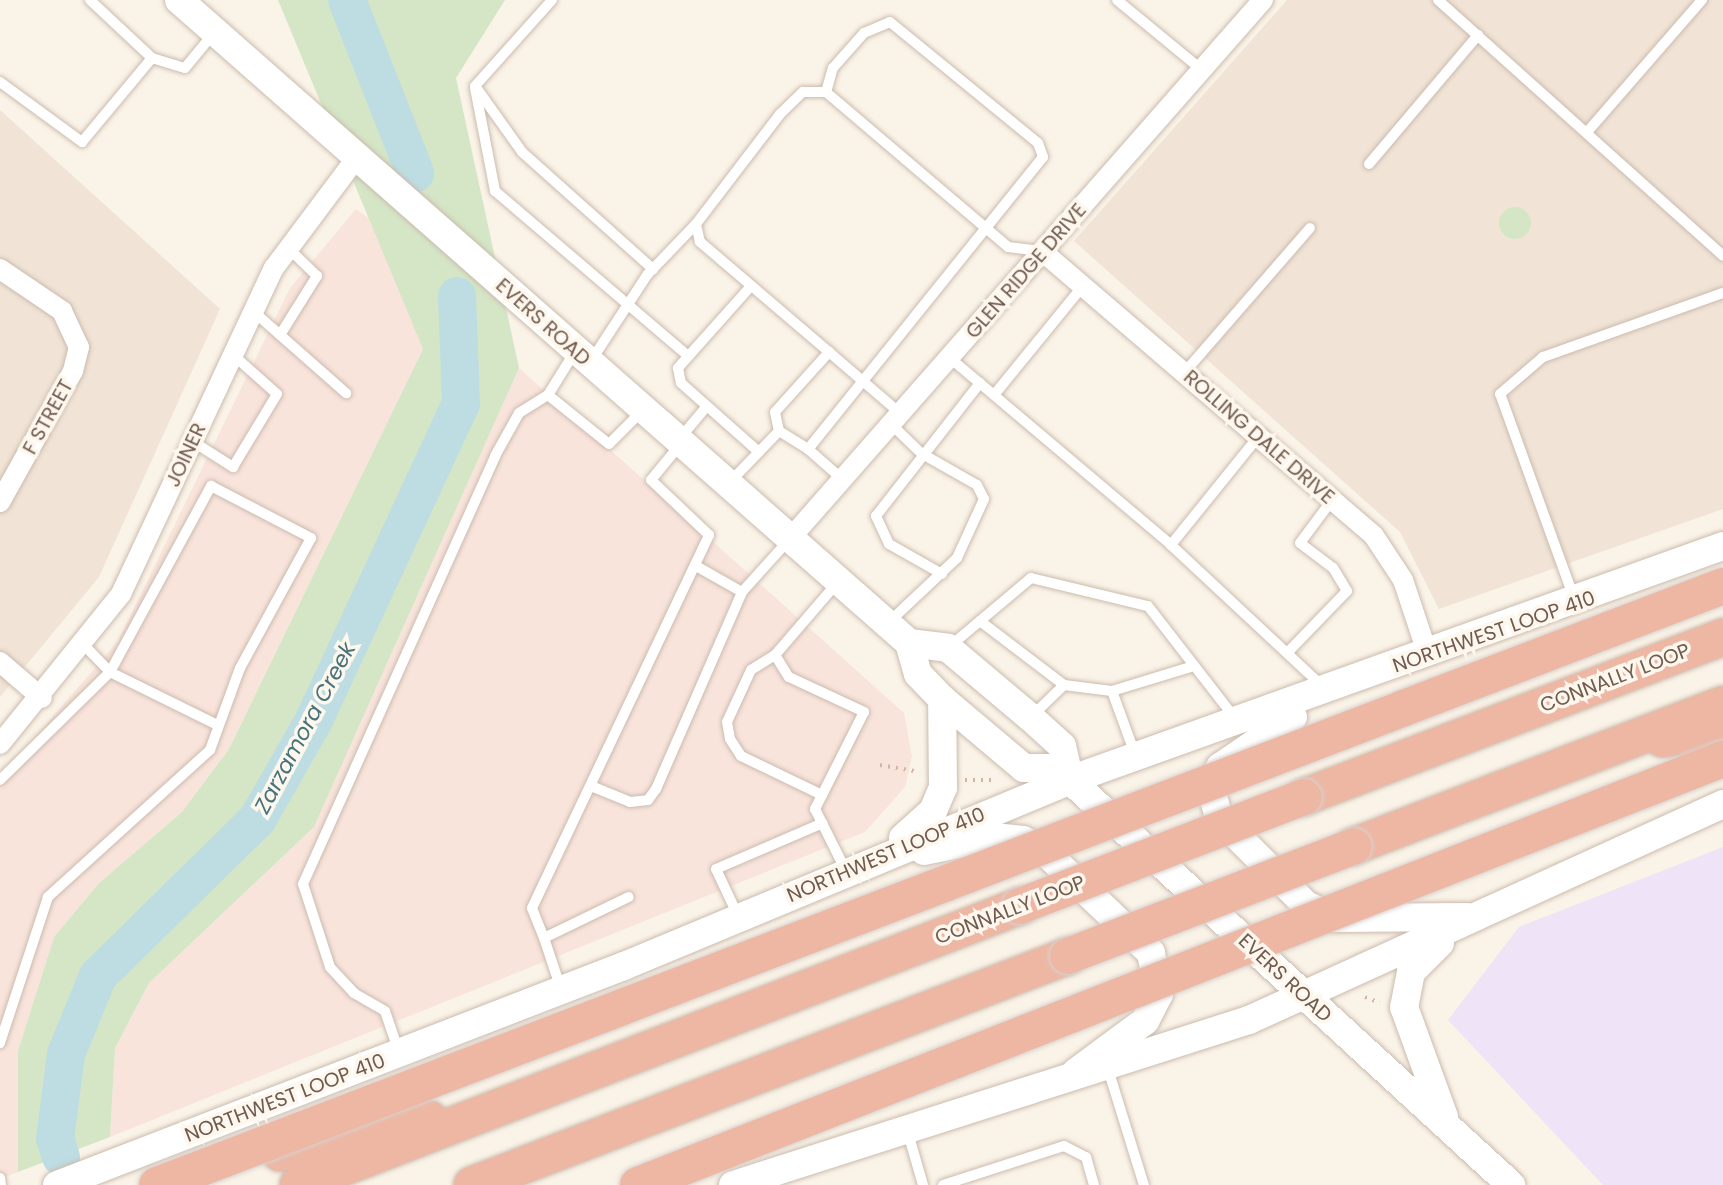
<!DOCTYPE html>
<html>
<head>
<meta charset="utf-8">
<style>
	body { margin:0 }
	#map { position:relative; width:1723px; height:1185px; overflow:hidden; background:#faf3e7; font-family:Poppins,sans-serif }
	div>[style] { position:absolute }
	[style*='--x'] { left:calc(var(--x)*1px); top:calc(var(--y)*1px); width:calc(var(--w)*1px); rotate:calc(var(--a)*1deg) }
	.residential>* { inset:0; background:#f1e4d6 }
	.commercial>* { inset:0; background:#f9e4dc }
	.education>* { inset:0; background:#efe3f7 }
	.green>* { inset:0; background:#d4e6c6 }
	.round { border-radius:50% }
	.river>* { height:38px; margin:-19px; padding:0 19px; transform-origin:19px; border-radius:19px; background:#bddde2 }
	.path>* { height:4px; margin-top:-2px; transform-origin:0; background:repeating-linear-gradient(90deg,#d2b6a4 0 2px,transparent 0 8px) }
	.roads { filter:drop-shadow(0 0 2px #cbbbae) drop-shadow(0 0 2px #cbbbae) }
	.lane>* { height:10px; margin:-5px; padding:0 5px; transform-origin:5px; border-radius:5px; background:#fff }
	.street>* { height:20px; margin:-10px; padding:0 10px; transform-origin:10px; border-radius:10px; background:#fff }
	.secondary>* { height:28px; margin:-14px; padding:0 14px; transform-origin:14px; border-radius:14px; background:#fff }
	.highway>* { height:36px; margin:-18px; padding:0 18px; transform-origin:18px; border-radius:18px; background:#eeb7a4 }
	.bridges { filter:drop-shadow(0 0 2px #d7d1cd) drop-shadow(0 0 2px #d7d1cd) }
	.highway-bridge>* { height:36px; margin:-18px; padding:0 18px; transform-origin:18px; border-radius:18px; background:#eeb7a4 }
	span { translate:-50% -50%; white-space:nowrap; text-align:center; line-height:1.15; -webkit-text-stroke:7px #fdf7ed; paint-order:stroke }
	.street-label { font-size:20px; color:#715a4e }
	.water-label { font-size:22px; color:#47737b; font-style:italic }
</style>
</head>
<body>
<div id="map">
	<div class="residential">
		<i style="clip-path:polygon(1287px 0,1723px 0,1723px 509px,1439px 609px,1400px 532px,1074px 241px)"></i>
		<i style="clip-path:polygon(0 110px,220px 309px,99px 577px,0 697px)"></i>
	</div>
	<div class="commercial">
		<i style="clip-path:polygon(356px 209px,374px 222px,423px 349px,229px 749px,182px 812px,99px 883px,54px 937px,18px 1051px,18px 1172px,0 1179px,0 778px,118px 641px,290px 288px)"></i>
		<i style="clip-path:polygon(519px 368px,904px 713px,912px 757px,905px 787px,865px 832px,110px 1137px,115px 1048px,149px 983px,314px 827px)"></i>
	</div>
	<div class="education">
		<i style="clip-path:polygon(1723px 847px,1723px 1185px,1603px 1185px,1448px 1020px,1519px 927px)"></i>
	</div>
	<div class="green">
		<i style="clip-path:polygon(278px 0,505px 0,456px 78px,519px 368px,314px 827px,149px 983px,115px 1048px,110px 1137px,18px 1172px,18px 1051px,54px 937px,99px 883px,182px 812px,229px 749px,423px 349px)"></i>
		<i class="round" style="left:1499px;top:207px;width:32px;height:32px"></i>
	</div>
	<div class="river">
		<i style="--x:347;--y:0;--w:186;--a:68.5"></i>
		<i style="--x:61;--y:1157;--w:19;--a:-108"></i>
		<i style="--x:55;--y:1139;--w:86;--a:-82.6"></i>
		<i style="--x:66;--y:1054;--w:84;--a:-67.7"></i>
		<i style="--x:98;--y:976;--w:223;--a:-44.5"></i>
		<i style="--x:257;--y:820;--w:115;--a:-60.3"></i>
		<i style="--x:314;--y:720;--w:349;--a:-65.1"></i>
		<i style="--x:461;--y:404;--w:108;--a:-92.1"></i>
	</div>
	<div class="path">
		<i style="--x:880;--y:765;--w:39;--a:10"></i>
		<i style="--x:965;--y:780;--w:32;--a:0"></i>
		<i style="--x:1365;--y:997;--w:16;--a:22"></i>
	</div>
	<div class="roads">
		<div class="lane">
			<i style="--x:90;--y:0;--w:85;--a:43.1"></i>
			<i style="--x:552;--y:0;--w:115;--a:131.8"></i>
			<i style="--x:475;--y:86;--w:81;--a:54.5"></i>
			<i style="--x:522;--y:152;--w:176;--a:41.8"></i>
			<i style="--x:1117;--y:0;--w:110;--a:39.5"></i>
			<i style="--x:1438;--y:0;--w:383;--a:41.9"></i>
			<i style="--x:0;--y:82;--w:102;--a:36.2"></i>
			<i style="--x:82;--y:142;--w:109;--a:-50.2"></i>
			<i style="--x:152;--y:58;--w:34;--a:17"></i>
			<i style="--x:185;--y:68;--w:44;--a:-50.5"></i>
			<i style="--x:475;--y:88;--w:105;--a:79"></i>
			<i style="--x:495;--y:191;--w:254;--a:40.5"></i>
			<i style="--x:826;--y:92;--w:239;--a:40.4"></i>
			<i style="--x:1008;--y:247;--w:33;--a:7"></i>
			<i style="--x:1588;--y:131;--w:174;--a:-49"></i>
			<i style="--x:1369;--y:164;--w:169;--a:-49.8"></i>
			<i style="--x:751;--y:286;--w:110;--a:131.7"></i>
			<i style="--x:678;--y:368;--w:15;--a:79"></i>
			<i style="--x:681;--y:383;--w:104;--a:41.5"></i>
			<i style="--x:254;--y:312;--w:123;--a:41.4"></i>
			<i style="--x:280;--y:335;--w:70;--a:-57.9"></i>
			<i style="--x:317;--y:276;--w:40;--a:-136"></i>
			<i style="--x:829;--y:352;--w:95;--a:40.7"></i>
			<i style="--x:950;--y:358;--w:289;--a:40.2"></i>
			<i style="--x:591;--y:361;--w:103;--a:-56.9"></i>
			<i style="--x:647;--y:275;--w:71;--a:-46.1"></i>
			<i style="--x:696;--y:224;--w:138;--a:-52.6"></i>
			<i style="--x:780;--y:114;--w:32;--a:-44"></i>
			<i style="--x:803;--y:92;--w:23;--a:0"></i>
			<i style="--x:826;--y:92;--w:25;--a:-74"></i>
			<i style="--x:833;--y:68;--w:47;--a:-48.5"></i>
			<i style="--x:864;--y:33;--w:28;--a:-23"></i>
			<i style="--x:890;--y:22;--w:191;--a:39.3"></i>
			<i style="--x:1038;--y:143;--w:15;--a:70"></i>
			<i style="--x:1043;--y:157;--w:375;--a:128.8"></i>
			<i style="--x:808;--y:449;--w:34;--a:-148"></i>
			<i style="--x:779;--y:431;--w:19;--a:-102"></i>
			<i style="--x:775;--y:412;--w:81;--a:-48"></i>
			<i style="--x:829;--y:352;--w:170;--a:-139.5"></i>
			<i style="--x:700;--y:242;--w:18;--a:-103"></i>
			<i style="--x:1184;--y:373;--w:192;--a:-49"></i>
			<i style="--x:548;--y:395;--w:78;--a:38.8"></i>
			<i style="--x:609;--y:444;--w:47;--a:-45"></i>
			<i style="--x:994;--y:395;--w:141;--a:-50.8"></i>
			<i style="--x:681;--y:437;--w:40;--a:-50"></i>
			<i style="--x:1258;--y:437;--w:139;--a:128.9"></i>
			<i style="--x:1171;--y:545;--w:205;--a:43"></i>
			<i style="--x:192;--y:441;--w:49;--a:32.4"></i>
			<i style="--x:233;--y:467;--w:85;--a:-58.9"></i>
			<i style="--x:277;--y:394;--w:59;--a:-138.4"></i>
			<i style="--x:808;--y:449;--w:45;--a:41.4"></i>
			<i style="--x:730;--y:482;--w:71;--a:-46.1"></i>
			<i style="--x:942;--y:574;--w:61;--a:-150.5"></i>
			<i style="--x:889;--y:544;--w:31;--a:-115"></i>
			<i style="--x:876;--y:516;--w:169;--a:-52"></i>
			<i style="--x:837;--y:583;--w:95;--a:130.7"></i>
			<i style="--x:775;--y:655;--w:26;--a:58"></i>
			<i style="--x:789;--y:677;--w:83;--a:25"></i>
			<i style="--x:864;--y:712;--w:109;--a:116.8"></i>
			<i style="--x:815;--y:809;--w:69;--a:63.4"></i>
			<i style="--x:742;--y:592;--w:69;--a:-48"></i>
			<i style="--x:1574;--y:598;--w:217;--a:-109.9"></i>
			<i style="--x:1500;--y:394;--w:57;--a:-40.7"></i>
			<i style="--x:1543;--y:357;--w:191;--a:-19.6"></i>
			<i style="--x:980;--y:621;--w:106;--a:37.3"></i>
			<i style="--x:888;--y:623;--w:95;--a:-43.3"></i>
			<i style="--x:957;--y:558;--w:65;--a:-65.4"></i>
			<i style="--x:984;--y:499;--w:16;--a:-117"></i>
			<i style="--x:977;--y:485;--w:64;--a:-150.3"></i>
			<i style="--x:921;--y:453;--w:42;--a:-136"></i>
			<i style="--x:85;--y:646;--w:36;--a:46"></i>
			<i style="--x:110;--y:672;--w:117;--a:26.3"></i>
			<i style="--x:949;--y:647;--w:107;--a:-40.1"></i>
			<i style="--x:1031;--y:578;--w:120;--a:13.5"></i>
			<i style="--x:1148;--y:606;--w:142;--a:52.2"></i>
			<i style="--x:1290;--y:650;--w:82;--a:-46"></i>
			<i style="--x:1347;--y:591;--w:27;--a:-121"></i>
			<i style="--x:1333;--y:568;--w:41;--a:-142.9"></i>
			<i style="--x:1300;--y:543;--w:54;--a:-53.3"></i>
			<i style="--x:775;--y:655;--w:28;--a:148"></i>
			<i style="--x:751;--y:670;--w:57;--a:114.8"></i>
			<i style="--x:727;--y:722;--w:17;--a:80"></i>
			<i style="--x:730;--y:739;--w:20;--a:57"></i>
			<i style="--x:741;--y:756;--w:90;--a:25.7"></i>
			<i style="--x:1112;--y:691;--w:86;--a:-17"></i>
			<i style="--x:1032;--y:716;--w:45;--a:-44.1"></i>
			<i style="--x:1064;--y:685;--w:48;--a:7.1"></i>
			<i style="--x:1112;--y:691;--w:67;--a:69.9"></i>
			<i style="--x:0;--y:780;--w:154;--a:-44.5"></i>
			<i style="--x:110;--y:672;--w:212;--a:-61.5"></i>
			<i style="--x:211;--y:486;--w:113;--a:27.5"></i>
			<i style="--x:311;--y:538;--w:148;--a:118.6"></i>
			<i style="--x:240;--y:668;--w:87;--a:110.1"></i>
			<i style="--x:210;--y:750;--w:219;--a:137.8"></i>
			<i style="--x:48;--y:897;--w:154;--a:108.2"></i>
			<i style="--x:591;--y:786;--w:42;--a:22.3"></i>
			<i style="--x:630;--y:802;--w:18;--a:-6"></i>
			<i style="--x:648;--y:800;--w:14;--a:-54"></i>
			<i style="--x:656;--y:789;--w:215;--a:-66.4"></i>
			<i style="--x:742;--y:592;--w:51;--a:-150.4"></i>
			<i style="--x:739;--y:918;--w:54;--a:-115.1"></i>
			<i style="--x:716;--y:869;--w:116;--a:-23.3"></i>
			<i style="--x:544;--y:938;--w:32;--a:-112"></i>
			<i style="--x:532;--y:908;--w:413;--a:-64.6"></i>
			<i style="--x:709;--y:535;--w:80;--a:-136.5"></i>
			<i style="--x:651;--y:480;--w:44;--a:-50.5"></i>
			<i style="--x:561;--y:989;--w:54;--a:-108.4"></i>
			<i style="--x:544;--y:938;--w:94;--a:-25.8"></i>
			<i style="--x:399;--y:1052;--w:43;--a:-108.9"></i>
			<i style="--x:385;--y:1011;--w:36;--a:-150"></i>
			<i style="--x:354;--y:993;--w:35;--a:-133"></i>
			<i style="--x:330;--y:967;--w:87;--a:-108"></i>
			<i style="--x:303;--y:884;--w:469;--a:-65.8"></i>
			<i style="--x:495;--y:456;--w:49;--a:-60.8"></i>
			<i style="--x:519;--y:413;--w:34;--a:-32"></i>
			<i style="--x:548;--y:395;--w:49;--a:-58.2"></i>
			<i style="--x:1108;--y:1069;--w:121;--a:72.8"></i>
			<i style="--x:908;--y:1133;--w:54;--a:73.9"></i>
			<i style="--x:0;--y:1178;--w:7;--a:82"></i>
			<i style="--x:943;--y:1185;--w:127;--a:-17.9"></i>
			<i style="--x:1064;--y:1146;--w:25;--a:27"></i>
			<i style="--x:1086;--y:1157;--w:29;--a:74"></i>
		</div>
		<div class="street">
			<i style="--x:1043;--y:252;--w:436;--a:40.6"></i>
			<i style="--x:1374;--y:536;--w:53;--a:56.6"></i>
			<i style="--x:1403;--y:580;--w:79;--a:71.6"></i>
			<i style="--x:0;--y:269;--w:75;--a:34.1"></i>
			<i style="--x:62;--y:311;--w:40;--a:65"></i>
			<i style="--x:79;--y:347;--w:25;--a:104"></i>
			<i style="--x:73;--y:371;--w:150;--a:119.1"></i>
			<i style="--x:788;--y:541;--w:720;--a:-48.72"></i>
			<i style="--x:0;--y:662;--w:55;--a:40.6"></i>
			<i style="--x:0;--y:744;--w:193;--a:-51.1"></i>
			<i style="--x:121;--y:594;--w:360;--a:-64.9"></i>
			<i style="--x:274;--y:268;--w:139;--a:-53.2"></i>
		</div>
		<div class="secondary">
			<i style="--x:179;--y:0;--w:973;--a:41.37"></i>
			<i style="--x:909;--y:643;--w:32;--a:74"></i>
			<i style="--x:918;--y:674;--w:35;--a:46"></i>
			<i style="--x:942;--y:699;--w:107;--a:40.1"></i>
			<i style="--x:1024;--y:768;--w:37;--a:0"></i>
			<i style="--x:909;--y:643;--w:39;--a:7"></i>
			<i style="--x:948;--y:648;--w:107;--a:40.1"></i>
			<i style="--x:1030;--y:717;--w:43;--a:42.2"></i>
			<i style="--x:1062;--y:746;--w:35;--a:77"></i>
			<i style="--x:1070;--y:780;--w:599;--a:42.56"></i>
			<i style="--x:1293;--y:717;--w:88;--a:145.6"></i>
			<i style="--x:1220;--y:767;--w:21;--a:118"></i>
			<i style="--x:1210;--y:786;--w:33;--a:74"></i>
			<i style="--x:1219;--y:818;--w:123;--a:45"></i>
			<i style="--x:1306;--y:905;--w:32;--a:24"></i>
			<i style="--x:1335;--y:918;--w:132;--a:-0.4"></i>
			<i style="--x:903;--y:838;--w:40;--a:-42"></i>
			<i style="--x:933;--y:811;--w:25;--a:-67"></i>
			<i style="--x:943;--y:788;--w:89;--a:-90.6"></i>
			<i style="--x:924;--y:851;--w:71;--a:-11.3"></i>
			<i style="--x:994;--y:837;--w:29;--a:6"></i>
			<i style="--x:1023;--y:840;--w:22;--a:27"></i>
			<i style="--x:1043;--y:850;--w:149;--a:43.6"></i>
			<i style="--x:1151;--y:953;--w:42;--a:79"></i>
			<i style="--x:1159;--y:994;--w:30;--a:117"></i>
			<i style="--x:1145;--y:1021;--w:86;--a:143.5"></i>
			<i style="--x:1440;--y:943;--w:41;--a:135"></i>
			<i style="--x:1411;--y:972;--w:36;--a:101"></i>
			<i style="--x:1404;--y:1007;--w:117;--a:70"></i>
			<i style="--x:57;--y:1185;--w:608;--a:-21.12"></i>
			<i style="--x:624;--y:966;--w:483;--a:-22.6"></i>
			<i style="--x:1070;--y:780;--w:694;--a:-19.71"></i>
			<i style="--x:733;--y:1185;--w:542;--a:-17.73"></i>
			<i style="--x:1249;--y:1020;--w:521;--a:-24.5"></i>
		</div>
		<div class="highway">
			<i style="--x:1663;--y:739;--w:60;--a:-6.7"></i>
			<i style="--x:1304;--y:797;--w:449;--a:-20.9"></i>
			<i style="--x:1354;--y:846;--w:395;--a:-21"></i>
			<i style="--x:280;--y:1153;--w:90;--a:-16.2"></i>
			<i style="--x:366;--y:1128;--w:64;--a:-8.1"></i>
			<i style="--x:298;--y:1185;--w:774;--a:-21.13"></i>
			<i style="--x:472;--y:1185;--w:638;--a:-21.02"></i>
		</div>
	</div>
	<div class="bridges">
		<div class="highway-bridge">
			<i style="--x:1020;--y:906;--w:304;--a:-21"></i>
			<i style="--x:1068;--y:956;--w:306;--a:-21"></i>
			<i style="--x:157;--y:1185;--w:1677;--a:-20.93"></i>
			<i style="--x:638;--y:1185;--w:1166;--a:-21.44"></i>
		</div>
	</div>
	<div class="street-label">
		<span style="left:1026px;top:271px;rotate:-49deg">GLEN RIDGE DRIVE</span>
		<span style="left:543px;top:322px;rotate:42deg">EVERS ROAD</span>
		<span style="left:48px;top:417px;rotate:-61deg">F STREET</span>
		<span style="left:1259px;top:437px;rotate:41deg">ROLLING DALE DRIVE</span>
		<span style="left:186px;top:455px;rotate:-65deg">JOINER</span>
		<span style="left:1494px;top:632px;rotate:-19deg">NORTHWEST LOOP 410</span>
		<span style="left:1615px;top:678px;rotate:-21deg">CONNALLY LOOP</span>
		<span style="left:886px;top:855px;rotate:-23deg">NORTHWEST LOOP 410</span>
		<span style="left:1010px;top:910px;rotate:-21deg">CONNALLY LOOP</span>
		<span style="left:1285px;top:978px;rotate:43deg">EVERS ROAD</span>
		<span style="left:285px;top:1098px;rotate:-21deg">NORTHWEST LOOP 410</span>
	</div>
	<div class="water-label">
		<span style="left:305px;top:728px;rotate:-62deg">Zarzamora Creek</span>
	</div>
</div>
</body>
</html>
